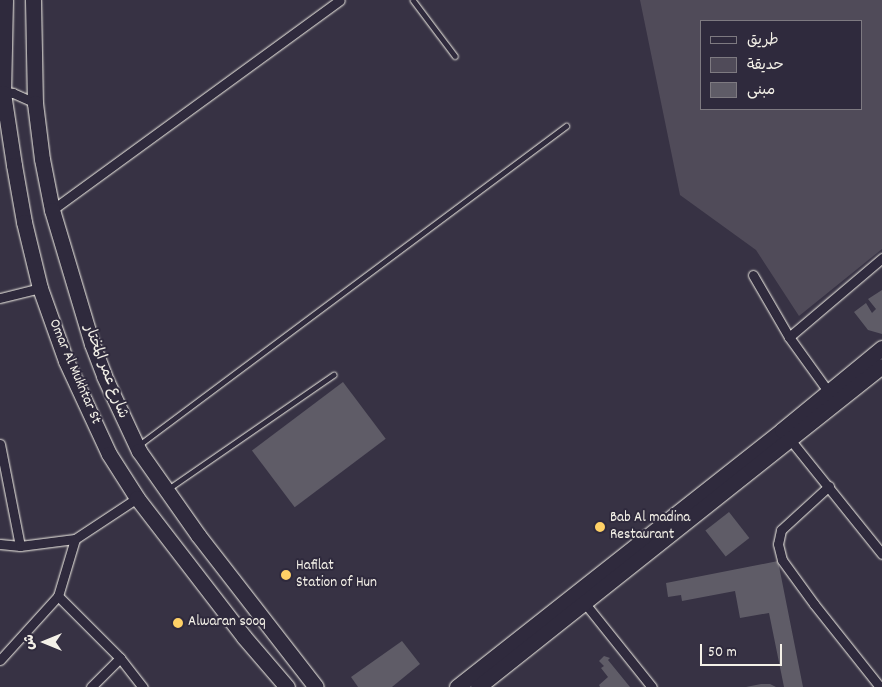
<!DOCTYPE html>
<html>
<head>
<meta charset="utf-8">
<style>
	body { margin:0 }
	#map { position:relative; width:882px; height:687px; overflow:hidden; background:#373244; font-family:Dekko,"Playpen Sans Arabic",sans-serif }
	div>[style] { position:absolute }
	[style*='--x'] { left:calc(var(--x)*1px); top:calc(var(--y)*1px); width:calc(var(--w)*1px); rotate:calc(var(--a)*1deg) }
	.green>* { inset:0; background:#504b59 }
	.building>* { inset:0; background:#5f5c67; transform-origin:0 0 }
	.roads { filter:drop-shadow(0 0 1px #f4f1e8) drop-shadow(0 0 1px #f4f1e8) }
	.lane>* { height:4.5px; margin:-2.25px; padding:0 2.25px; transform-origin:2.25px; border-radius:2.25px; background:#2f2a3d }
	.street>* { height:9px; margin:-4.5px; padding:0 4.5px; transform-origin:4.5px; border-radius:4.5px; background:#2f2a3d }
	.primary>* { height:15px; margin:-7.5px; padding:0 7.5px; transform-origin:7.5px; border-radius:7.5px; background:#2f2a3d }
	.dots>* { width:14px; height:14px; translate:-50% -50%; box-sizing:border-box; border:2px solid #2f2a3d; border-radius:50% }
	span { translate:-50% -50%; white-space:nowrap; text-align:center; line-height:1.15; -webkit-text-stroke:4px #2f2a3d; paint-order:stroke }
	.street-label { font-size:15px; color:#f4f1e8 }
	.poi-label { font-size:15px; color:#f4f1e8 }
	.left { translate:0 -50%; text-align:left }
	.legend { position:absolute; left:700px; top:20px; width:162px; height:90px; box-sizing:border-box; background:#2f2a3d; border:1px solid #7e7a81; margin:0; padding:6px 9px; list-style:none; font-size:15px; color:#f4f1e8 }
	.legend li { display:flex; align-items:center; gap:10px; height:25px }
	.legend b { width:25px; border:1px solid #7e7a81 }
	.north { position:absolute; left:20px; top:617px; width:50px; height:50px; -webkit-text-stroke:4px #2f2a3d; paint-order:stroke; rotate:270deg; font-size:14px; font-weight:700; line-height:20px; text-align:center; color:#f4f1e8 }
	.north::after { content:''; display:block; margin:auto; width:18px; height:22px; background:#f4f1e8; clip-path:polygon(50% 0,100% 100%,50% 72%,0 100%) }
	.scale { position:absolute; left:700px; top:644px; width:82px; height:22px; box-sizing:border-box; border:2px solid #f4f1e8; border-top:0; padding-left:6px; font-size:15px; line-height:18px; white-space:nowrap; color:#f4f1e8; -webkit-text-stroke:4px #2f2a3d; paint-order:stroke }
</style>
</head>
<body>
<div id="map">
	<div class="green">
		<i style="clip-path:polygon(evenodd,640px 0,882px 0,882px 249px,799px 316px,756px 250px,680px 195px,640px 0,701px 21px,861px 21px,861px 109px,701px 109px,701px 21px)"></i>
	</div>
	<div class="building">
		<i style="clip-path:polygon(882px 290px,882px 334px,868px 330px,854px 312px,866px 303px,872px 313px,876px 309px,868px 299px)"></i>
		<i style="left:343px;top:382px;width:71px;height:114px;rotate:53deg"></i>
		<i style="left:729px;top:512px;width:33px;height:30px;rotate:52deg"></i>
		<i style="clip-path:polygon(778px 561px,803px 687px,784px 687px,769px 613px,740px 618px,735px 591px,682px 601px,681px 595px,668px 597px,666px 583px)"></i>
		<i style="clip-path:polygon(402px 641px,420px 664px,392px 687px,358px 687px,351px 677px)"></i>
		<i style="clip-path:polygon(604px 656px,610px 658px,608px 660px,630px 687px,600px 687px,599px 685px,608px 677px,601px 668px,604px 666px,599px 661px)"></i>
		<i style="clip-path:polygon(761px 684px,770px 684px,776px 687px,746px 687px)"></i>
	</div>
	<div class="roads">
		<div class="lane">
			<i style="--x:413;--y:0;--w:70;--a:53.1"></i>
			<i style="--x:139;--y:445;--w:533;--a:-36.76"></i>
			<i style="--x:168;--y:489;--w:201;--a:-34.6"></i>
		</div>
		<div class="street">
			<i style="--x:0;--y:91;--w:13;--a:9"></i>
			<i style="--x:13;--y:93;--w:24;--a:24"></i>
			<i style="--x:52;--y:210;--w:356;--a:-36.1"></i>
			<i style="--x:753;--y:275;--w:72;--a:59.9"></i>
			<i style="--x:789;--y:337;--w:67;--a:54.2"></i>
			<i style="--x:0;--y:298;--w:41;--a:-14"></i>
			<i style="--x:789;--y:337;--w:122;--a:-40.3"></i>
			<i style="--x:788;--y:437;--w:150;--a:51.2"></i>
			<i style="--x:0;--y:444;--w:104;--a:78.9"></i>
			<i style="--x:829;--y:486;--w:65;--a:137.5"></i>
			<i style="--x:781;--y:530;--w:14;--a:102"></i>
			<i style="--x:778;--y:544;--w:16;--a:76"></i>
			<i style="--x:782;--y:560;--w:54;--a:54"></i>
			<i style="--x:814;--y:604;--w:106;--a:51.5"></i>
			<i style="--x:0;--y:544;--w:20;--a:6"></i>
			<i style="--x:20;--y:546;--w:55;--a:-7.3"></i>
			<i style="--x:75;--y:539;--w:74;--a:-33.5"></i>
			<i style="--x:58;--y:596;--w:88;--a:45"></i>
			<i style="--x:120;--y:658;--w:41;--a:135"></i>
			<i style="--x:583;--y:601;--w:110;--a:51.3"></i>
			<i style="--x:120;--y:658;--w:37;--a:52"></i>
			<i style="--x:0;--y:660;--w:86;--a:-47.8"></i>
			<i style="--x:58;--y:596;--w:59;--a:-73.4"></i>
		</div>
		<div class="primary">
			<i style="--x:5;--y:0;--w:93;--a:91.2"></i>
			<i style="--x:3;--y:93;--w:73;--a:81.3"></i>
			<i style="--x:14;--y:165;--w:58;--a:80"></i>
			<i style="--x:24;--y:222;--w:68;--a:76.4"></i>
			<i style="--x:40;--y:288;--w:77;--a:70.4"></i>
			<i style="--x:66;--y:361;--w:102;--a:65.2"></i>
			<i style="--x:109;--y:454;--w:52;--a:57.5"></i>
			<i style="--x:137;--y:498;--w:175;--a:52.4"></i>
			<i style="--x:244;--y:637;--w:66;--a:49.3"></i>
			<i style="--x:33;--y:0;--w:103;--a:88.9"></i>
			<i style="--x:35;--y:103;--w:56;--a:82.9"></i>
			<i style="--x:42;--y:159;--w:52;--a:78.9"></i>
			<i style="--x:52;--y:210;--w:140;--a:73.4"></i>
			<i style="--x:92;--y:344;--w:34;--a:69"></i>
			<i style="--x:104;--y:376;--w:83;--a:65"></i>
			<i style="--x:139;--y:451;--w:103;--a:54.9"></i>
			<i style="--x:198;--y:535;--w:192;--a:52.2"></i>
			<i style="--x:457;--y:687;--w:414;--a:-38.3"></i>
			<i style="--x:782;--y:430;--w:129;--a:-39.4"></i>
			<i style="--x:478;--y:687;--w:516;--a:-38.47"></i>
		</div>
	</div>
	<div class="dots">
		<i style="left:600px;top:527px;background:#ffd166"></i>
		<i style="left:286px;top:575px;background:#ffd166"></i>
		<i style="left:178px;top:623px;background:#ffd166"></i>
	</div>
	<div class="street-label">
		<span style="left:74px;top:372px;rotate:67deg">Omar Al Mukhtar St</span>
		<span style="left:105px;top:372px;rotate:69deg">شارع عمر المختار</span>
	</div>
	<div class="poi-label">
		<span class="left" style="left:610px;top:527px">Bab Al madina<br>Restaurant</span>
		<span class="left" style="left:296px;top:575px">Hafilat<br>Station of Hun</span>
		<span class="left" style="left:188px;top:623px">Alwaran sooq</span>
	</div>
	<ul class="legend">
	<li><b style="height:6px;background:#2f2a3d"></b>طريق</li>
	<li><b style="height:14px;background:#504b59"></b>حديقة</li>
	<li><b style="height:14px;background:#5f5c67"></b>مبنى</li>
	</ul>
	<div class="north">ش</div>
	<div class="scale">50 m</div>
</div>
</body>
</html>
